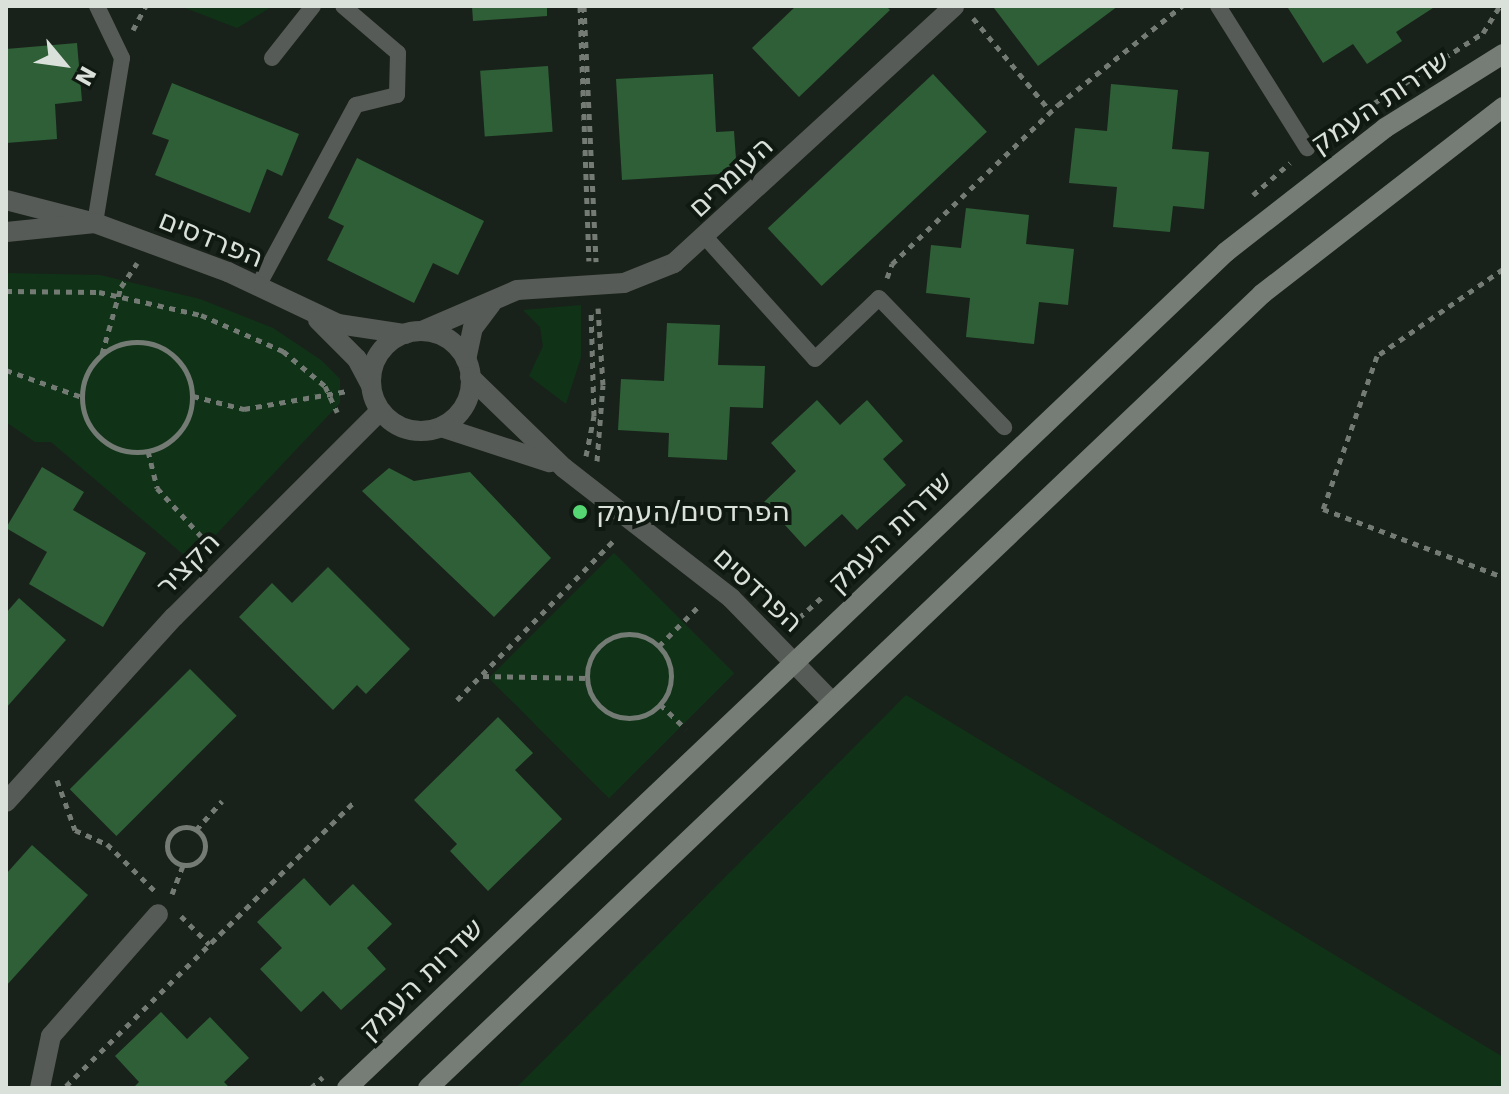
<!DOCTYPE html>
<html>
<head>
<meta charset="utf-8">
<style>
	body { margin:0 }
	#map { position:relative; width:1509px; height:1094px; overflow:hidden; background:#19221a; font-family:"DejaVu Sans",Heebo,sans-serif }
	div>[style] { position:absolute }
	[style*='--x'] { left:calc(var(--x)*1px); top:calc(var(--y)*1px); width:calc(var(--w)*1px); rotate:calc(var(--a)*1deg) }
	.green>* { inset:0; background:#103317; transform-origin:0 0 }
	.building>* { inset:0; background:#2e5f37; transform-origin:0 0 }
	.path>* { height:5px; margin-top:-2.5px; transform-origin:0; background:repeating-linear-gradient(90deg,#747b74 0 6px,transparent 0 12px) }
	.path>.ring { margin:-2.5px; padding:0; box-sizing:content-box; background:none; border:5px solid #747b74; border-radius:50% }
	.lane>* { height:16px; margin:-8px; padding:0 8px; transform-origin:8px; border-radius:8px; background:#575b57 }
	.street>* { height:20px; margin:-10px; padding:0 10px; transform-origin:10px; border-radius:10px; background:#575b57 }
	.street>.ring { margin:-10px; padding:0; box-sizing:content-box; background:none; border:20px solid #575b57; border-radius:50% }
	.secondary>* { height:20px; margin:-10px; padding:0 10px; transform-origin:10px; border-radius:10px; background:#767d76 }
	.dots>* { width:22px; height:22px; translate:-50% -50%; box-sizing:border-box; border:4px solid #101911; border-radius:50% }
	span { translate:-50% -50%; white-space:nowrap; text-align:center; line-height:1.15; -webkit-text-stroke:8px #101911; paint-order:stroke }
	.street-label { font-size:28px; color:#dae0da }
	.poi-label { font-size:28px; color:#dae0da }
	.left { translate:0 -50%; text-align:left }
	.frame { position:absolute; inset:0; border:8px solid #dae0da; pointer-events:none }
	.north { position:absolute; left:24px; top:24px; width:80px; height:80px; -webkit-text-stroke:6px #101911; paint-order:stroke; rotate:119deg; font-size:22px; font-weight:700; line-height:32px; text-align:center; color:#dae0da }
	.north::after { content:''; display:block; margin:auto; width:28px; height:36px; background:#dae0da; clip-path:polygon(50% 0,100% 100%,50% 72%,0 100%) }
</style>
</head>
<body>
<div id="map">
	<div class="green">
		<i style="clip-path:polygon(180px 6px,273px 6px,237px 28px)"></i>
		<i style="clip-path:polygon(6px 273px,100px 275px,200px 299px,273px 328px,321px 360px,340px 379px,340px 403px,191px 561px,51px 442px,35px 442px,6px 422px)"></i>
		<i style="clip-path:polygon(581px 305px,581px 357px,566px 404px,529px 376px,543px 346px,540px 327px,523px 310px)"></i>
		<i style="left:614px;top:553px;width:170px;height:177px;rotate:45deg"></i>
		<i style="clip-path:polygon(906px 695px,1503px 1057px,1503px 1088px,516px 1088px)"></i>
	</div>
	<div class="building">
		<i style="clip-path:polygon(472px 6px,547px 6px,547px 16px,473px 21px)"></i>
		<i style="clip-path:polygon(796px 6px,886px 6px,890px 10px,799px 97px,752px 48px)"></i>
		<i style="clip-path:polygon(1118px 6px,1038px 66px,994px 8px,996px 6px)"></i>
		<i style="clip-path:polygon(1436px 6px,1396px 32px,1402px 41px,1367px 64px,1353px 44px,1323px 63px,1288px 8px)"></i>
		<i style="clip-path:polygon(77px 43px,82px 101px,55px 104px,57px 139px,6px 143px,6px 49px)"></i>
		<i style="left:548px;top:66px;width:66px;height:68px;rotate:86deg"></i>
		<i style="clip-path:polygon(713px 74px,716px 132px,734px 131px,737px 173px,622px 180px,616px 79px)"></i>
		<i style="left:933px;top:74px;width:79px;height:226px;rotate:47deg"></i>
		<i style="clip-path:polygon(172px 83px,299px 134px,282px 176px,267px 169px,250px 213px,155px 175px,169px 140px,152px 134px)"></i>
		<i style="clip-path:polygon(1111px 84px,1178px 90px,1172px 149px,1209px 152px,1204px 209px,1173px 206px,1170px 232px,1113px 227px,1117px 187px,1069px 183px,1075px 128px,1107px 131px)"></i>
		<i style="clip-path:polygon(357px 158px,484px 221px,458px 275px,433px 263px,414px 303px,327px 260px,344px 226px,328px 218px)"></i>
		<i style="clip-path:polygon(966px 208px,1029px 215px,1026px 244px,1074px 249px,1068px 305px,1039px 302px,1034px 344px,966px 337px,970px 298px,926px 293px,931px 245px,961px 248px)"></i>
		<i style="clip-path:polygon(667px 323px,720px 325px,718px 365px,765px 366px,763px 408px,730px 407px,727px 460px,668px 457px,669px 433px,618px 430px,621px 379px,664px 381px)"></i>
		<i style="clip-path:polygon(817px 400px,840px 425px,867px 400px,903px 441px,883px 459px,906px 485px,857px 530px,842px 514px,805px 547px,764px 502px,796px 471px,771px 443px)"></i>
		<i style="clip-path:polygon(42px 467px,84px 492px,73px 510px,146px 553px,103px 627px,29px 584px,47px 552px,6px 528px)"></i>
		<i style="clip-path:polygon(389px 468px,414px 481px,470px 472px,551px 558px,494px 617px,362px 491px)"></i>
		<i style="clip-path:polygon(328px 567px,410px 649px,366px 694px,357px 685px,333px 710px,239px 617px,272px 583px,292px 603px)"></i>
		<i style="clip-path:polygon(19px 598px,66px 640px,6px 708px,6px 613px)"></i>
		<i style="left:190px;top:669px;width:66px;height:170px;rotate:45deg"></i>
		<i style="clip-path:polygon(498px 717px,533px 753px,515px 770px,562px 819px,488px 891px,450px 851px,457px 844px,414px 800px)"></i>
		<i style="clip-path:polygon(32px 845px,88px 895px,6px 986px,6px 874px)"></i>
		<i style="clip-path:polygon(304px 878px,330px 906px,353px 884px,392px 924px,367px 948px,386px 969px,341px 1010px,323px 991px,301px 1012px,260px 969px,282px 948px,257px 922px)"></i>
		<i style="clip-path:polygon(161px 1012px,187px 1039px,210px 1017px,249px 1058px,224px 1082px,230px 1088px,133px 1088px,139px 1082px,115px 1056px)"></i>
	</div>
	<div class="path">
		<i style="--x:580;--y:6;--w:255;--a:88"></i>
		<i style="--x:584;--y:6;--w:256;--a:87.3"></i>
		<i style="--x:973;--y:18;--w:122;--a:50.3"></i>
		<i style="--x:133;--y:30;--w:27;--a:-62"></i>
		<i style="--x:1323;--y:136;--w:190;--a:-32.8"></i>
		<i style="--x:1483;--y:33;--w:32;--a:-58"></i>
		<i style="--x:1253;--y:195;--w:49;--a:-40.9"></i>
		<i style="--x:1503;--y:269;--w:153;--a:145.4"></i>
		<i style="--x:1377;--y:356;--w:162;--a:109.4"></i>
		<i style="--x:1323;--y:509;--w:192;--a:20.7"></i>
		<i style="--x:887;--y:278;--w:15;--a:-70"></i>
		<i style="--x:892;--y:264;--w:230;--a:-43.8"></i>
		<i style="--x:1058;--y:105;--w:159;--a:-38.6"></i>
		<i style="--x:6;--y:291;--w:93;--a:0.6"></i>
		<i style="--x:99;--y:292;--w:105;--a:12.7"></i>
		<i style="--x:201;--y:315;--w:90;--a:23.7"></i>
		<i style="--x:283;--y:351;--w:55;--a:39.8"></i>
		<i style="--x:325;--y:386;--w:29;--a:65"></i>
		<i class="ring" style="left:82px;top:342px;width:105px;height:105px"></i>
		<i style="--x:102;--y:354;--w:70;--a:-74.2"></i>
		<i style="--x:121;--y:287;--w:29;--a:-56"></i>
		<i style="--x:6;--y:370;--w:81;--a:19.6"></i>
		<i style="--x:193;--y:396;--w:53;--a:14.3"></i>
		<i style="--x:244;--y:409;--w:105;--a:-9.9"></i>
		<i style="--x:148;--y:451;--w:38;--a:76"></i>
		<i style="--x:157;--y:488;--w:80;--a:47.5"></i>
		<i style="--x:586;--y:456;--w:41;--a:-78.7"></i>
		<i style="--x:594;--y:416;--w:105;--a:-91.6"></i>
		<i style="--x:597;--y:461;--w:76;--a:-85.5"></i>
		<i style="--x:603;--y:385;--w:77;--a:-93.7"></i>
		<i style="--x:790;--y:626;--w:42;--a:-42.1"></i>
		<i class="ring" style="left:587px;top:634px;width:79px;height:79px"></i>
		<i style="--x:659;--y:646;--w:59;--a:-45"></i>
		<i style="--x:483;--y:676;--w:104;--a:1.1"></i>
		<i style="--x:457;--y:700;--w:227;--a:-45.5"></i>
		<i style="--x:660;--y:704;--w:36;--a:44"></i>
		<i style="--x:57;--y:780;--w:53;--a:70.2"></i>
		<i style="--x:75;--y:830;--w:35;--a:24"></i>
		<i style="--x:107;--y:844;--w:66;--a:44.4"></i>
		<i class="ring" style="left:167px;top:827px;width:33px;height:33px"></i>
		<i style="--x:196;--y:830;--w:39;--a:-48"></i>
		<i style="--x:172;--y:894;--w:31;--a:-69"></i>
		<i style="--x:181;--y:916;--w:40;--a:45"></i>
		<i style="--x:66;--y:1086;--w:407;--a:-44.6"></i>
		<i style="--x:311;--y:1088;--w:16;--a:-43"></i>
	</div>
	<div class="lane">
		<i style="--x:1218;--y:6;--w:168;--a:57.9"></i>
		<i style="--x:272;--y:58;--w:66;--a:-51.7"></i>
		<i style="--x:95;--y:223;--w:167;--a:-80.7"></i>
		<i style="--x:122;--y:58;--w:58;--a:-115.7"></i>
		<i style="--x:707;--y:239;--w:161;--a:48"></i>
		<i style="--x:815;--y:359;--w:88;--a:-43.6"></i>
		<i style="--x:879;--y:298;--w:180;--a:45.9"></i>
		<i style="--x:258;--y:286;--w:206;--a:-61.6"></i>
		<i style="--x:356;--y:105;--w:42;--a:-13.7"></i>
		<i style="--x:397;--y:95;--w:42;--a:-88.6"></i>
		<i style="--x:398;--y:53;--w:72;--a:-139.5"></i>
	</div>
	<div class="street">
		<i style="--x:6;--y:200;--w:92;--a:14.5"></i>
		<i style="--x:95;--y:223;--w:89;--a:174.2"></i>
		<i style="--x:95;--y:223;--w:142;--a:20.2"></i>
		<i style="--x:228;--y:272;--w:122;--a:25.3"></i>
		<i style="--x:338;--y:324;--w:68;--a:8.5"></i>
		<i style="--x:318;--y:320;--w:55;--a:45"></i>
		<i style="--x:357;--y:359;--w:30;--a:62"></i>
		<i style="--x:422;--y:331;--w:103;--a:-23.3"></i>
		<i style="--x:517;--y:290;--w:107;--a:-3.7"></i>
		<i style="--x:624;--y:283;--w:54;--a:-21.8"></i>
		<i style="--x:674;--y:263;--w:380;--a:-42.5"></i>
		<i class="ring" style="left:371px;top:331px;width:80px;height:80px"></i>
		<i style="--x:466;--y:360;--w:33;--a:-78"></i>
		<i style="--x:473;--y:328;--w:30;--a:-53"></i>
		<i style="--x:470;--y:377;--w:131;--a:44.1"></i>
		<i style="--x:564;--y:468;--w:212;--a:37.9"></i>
		<i style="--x:731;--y:598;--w:145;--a:45.8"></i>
		<i style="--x:441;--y:427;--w:114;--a:18"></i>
		<i style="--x:6;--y:802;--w:250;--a:-47.8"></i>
		<i style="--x:174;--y:617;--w:291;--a:-45"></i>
		<i style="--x:40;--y:1088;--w:53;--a:-78.1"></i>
		<i style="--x:51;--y:1036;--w:162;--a:-48.7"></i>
	</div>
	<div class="secondary">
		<i style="--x:347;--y:1088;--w:1213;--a:-43.56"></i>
		<i style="--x:1226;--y:252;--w:202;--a:-37.9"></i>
		<i style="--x:1385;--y:128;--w:139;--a:-32.1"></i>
		<i style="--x:428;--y:1088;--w:1152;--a:-43.59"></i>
		<i style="--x:1262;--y:294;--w:305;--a:-37.8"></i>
	</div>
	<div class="dots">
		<i style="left:580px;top:512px;background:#55d672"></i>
	</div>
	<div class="street-label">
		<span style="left:1380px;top:102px;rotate:-34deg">שדרות העמק</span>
		<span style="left:731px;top:177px;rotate:-43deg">העומרים</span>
		<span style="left:211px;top:239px;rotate:22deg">הפרדסים</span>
		<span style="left:890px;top:532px;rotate:-44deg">שדרות העמק</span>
		<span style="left:188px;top:564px;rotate:-45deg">הקציר</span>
		<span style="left:758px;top:590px;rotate:43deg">הפרדסים</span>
		<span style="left:421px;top:979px;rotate:-44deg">שדרות העמק</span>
	</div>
	<div class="poi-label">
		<span class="left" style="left:596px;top:512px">הפרדסים/העמק</span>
	</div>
	<div class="frame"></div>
	<div class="north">N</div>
</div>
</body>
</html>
